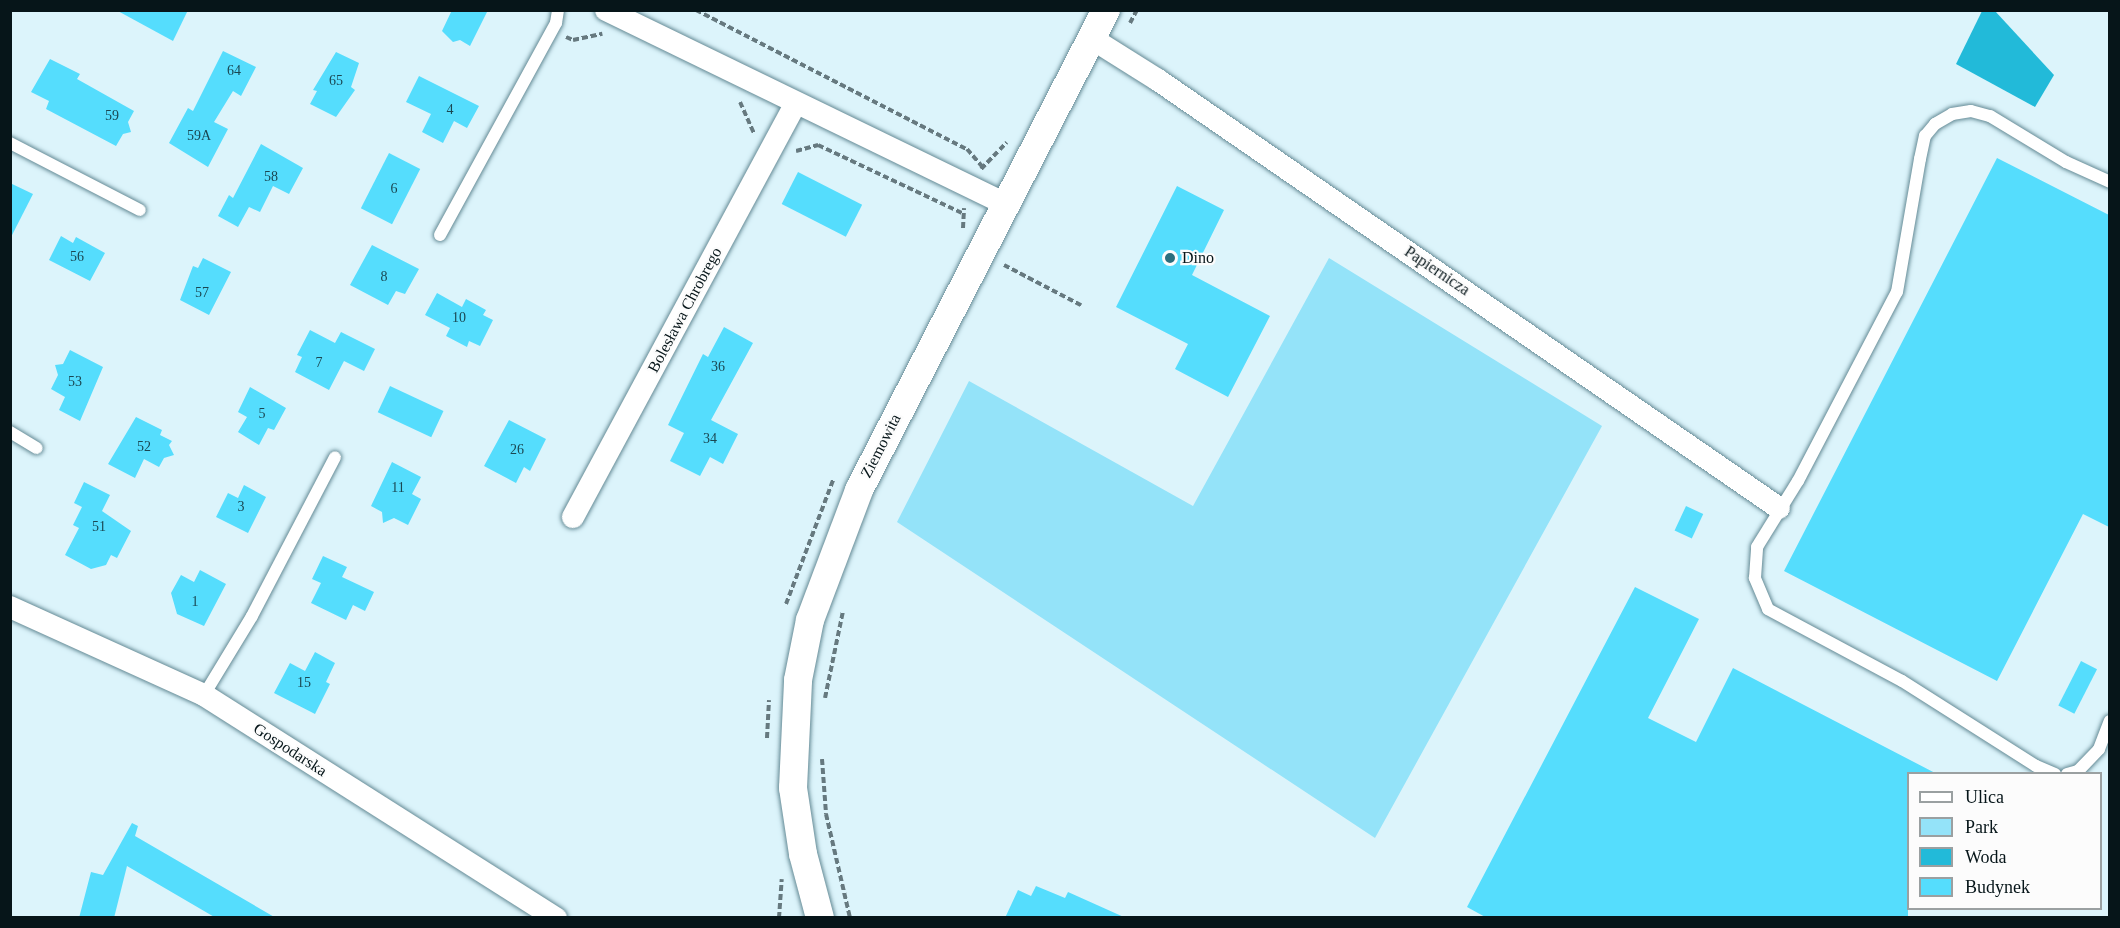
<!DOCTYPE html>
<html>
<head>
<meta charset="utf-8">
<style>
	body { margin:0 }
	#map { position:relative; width:2120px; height:928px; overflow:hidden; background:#dcf4fb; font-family:"Times New Roman",serif }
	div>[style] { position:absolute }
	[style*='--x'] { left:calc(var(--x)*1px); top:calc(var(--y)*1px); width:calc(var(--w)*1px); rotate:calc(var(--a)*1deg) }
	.green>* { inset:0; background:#94e3f9 }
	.water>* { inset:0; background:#22bad9 }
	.building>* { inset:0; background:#55ddfd; transform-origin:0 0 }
	.path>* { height:4px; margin-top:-2px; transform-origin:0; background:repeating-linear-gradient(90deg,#66797f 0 6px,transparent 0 9px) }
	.roads { filter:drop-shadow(0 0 2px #648a95) drop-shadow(0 0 2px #648a95) }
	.service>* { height:12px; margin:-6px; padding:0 6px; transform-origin:6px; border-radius:6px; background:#fff }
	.minor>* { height:22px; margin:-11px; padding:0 11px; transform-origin:11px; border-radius:11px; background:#fff }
	.tertiary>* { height:28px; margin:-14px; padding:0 14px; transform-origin:14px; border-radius:14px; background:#fff }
	.dots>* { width:16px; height:16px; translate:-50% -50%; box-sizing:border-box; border:3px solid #fcfcfc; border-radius:50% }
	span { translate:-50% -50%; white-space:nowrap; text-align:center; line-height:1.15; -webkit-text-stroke:4.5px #fcfcfc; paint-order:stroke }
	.number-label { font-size:14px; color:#1a4752 }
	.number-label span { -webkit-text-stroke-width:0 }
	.poi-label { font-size:16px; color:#061519 }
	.left { translate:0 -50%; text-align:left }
	.street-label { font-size:16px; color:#061519 }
	.frame { position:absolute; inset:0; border:12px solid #061519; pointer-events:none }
	.legend { position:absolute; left:1907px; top:772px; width:195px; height:138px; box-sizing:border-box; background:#fcfcfc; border:2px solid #9aa0a1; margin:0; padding:8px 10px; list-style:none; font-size:18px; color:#061519 }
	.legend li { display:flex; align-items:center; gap:12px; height:30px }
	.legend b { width:30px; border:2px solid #9aa0a1 }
</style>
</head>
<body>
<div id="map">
	<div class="green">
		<i style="clip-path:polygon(1329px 258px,1602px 426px,1375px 838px,897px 522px,969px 381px,1193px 506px)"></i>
	</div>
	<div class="water">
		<i style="clip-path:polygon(1982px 11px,1995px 11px,2054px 75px,2035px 107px,1956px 64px)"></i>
	</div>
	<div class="building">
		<i style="clip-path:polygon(116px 10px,188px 10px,173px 41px)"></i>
		<i style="clip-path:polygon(452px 10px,488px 10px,470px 46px,460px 40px,453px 42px,442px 31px)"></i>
		<i style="clip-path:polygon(223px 51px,256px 67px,241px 96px,233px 91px,214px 122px,228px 129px,208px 167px,169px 143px,188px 108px,193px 111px)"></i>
		<i style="clip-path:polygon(336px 52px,359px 63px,351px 87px,355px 90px,336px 117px,310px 104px,317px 91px,313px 90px)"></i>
		<i style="clip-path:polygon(50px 59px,80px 74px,77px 79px,134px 111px,128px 122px,131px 132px,123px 134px,116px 146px,46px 109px,49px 101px,31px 92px)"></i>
		<i style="clip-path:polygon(419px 76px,479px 106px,467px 128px,454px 121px,443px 143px,422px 132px,431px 114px,406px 102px)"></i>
		<i style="clip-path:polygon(261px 144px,303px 168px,289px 194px,273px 186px,260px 212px,249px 207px,238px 227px,218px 216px,229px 195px,233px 198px)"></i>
		<i style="left:389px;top:153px;width:35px;height:62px;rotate:27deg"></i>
		<i style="clip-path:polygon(1997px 158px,2109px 215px,2109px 527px,2083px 514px,1997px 681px,1784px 571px)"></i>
		<i style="left:798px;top:172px;width:72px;height:36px;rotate:27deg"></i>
		<i style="clip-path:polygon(10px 183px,33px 194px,10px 239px)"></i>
		<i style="clip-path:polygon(1177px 186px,1224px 210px,1192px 275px,1270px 316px,1228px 397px,1175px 369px,1188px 344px,1116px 307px)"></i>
		<i style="clip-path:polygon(61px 236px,73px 243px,76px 237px,105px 253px,90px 281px,49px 260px)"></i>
		<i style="clip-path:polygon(372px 245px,419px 269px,405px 294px,396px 291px,388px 305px,350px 285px)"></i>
		<i style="clip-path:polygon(203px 258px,231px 272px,209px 315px,180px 300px,193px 266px,198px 268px)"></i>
		<i style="clip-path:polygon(437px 293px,462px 307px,466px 299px,486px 310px,483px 315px,493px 320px,480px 346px,469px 341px,467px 347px,446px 336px,450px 328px,425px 315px)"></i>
		<i style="clip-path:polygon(724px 327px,753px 343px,711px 420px,738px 434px,723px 464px,710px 457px,700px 476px,670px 461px,684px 433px,668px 425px,703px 354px,708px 357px)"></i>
		<i style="clip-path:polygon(310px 330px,335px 343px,341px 332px,375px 349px,364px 371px,344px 361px,329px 390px,295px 372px,302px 357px,297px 355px)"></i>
		<i style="clip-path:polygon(70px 350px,103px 367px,80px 421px,59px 410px,65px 397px,51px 389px,58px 375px,55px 365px,63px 364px)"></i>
		<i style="left:390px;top:386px;width:59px;height:29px;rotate:25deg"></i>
		<i style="clip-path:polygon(250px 387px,286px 408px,274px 430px,268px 428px,259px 445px,238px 432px,247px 417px,238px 412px)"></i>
		<i style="clip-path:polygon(136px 417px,162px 430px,160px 435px,172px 441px,169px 445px,174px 455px,164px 458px,159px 467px,144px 459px,135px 478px,108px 464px)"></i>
		<i style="clip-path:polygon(509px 420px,546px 439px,530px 471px,524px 467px,516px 483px,484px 466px)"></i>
		<i style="clip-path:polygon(392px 462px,421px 477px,412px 494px,421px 499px,408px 525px,394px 518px,383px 523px,382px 512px,371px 506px)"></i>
		<i style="clip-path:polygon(84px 482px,110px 495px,102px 511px,131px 531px,117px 558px,111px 555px,106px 565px,91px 569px,65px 555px,79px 528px,73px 525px,82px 507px,74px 503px)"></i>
		<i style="clip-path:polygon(244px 485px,266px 497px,248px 533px,216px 517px,228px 493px,238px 498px)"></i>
		<i style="left:1686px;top:506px;width:19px;height:27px;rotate:25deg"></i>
		<i style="clip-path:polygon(323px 556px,347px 567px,342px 577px,374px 592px,365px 611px,353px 605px,346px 620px,311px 603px,321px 583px,312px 579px)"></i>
		<i style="clip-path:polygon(200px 570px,226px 584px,204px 626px,177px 614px,171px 593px,181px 575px,194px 582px)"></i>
		<i style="clip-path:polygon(1635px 587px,1699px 619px,1648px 718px,1696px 742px,1733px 668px,1937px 774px,1908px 774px,1908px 918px,1487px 918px,1467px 907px)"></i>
		<i style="clip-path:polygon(315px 652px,335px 663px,326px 682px,330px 684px,315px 714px,274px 693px,290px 663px,305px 671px)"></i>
		<i style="left:2081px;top:661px;width:18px;height:50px;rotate:27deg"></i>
		<i style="clip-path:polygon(132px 823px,138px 826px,135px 836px,276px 918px,216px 918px,127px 866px,114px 918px,79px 918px,91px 872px,103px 875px)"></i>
		<i style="clip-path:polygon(1036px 886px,1065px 898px,1068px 892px,1126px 918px,1005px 918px,1018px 890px,1031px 896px)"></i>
	</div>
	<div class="path">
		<i style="--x:696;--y:10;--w:305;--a:27.2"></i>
		<i style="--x:967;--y:149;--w:23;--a:49"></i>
		<i style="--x:1130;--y:23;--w:15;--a:-62"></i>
		<i style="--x:566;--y:37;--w:8;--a:23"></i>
		<i style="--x:573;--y:40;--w:30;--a:-12"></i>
		<i style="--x:740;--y:102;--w:34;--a:66"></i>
		<i style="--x:796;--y:151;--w:23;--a:-15"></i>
		<i style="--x:818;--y:145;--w:161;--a:25.3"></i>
		<i style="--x:981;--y:169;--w:37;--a:-46"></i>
		<i style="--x:963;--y:228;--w:20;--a:-87"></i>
		<i style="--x:1004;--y:265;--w:87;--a:27.5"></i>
		<i style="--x:786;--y:604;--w:133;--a:-69.2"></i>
		<i style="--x:825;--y:698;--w:89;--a:-78.3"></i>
		<i style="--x:767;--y:738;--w:38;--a:-87"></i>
		<i style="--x:822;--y:759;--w:55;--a:85.8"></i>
		<i style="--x:826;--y:814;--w:107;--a:77"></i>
		<i style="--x:779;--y:918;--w:39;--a:-86"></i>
	</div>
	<div class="roads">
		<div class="service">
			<i style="--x:10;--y:143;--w:146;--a:27.3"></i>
			<i style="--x:440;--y:235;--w:242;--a:-61.3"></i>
			<i style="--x:556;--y:23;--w:13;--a:-81"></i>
			<i style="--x:10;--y:432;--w:31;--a:31"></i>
			<i style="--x:204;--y:695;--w:92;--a:-58.7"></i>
			<i style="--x:252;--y:616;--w:179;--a:-62.4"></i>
			<i style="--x:2055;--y:774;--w:21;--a:-157"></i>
			<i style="--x:2036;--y:766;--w:159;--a:-147.6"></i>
			<i style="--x:1902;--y:681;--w:152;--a:-151.8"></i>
			<i style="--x:1768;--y:609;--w:34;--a:-113"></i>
			<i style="--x:1755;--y:578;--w:31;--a:-86"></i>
			<i style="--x:1757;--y:547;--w:78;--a:-58.2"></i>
			<i style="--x:1798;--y:481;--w:213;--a:-62.4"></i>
			<i style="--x:1897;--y:292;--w:135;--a:-80.2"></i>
			<i style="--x:1920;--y:159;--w:24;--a:-78"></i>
			<i style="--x:1925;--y:136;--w:16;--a:-50"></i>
			<i style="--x:1935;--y:124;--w:20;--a:-30"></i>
			<i style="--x:1952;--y:114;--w:19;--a:-9"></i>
			<i style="--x:1971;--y:111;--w:20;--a:15"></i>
			<i style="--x:1990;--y:116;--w:89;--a:31.2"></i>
			<i style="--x:2066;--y:162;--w:48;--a:24.4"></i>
			<i style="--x:2067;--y:774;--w:11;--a:-15"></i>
			<i style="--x:2078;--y:771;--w:30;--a:-46"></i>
			<i style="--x:2099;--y:749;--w:30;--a:-69"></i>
		</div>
		<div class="minor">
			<i style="--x:606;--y:10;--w:444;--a:25.9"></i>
			<i style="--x:1091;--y:38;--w:79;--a:32.1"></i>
			<i style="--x:1158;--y:80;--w:754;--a:34.58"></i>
			<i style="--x:573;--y:517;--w:470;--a:-61.7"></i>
			<i style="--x:10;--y:607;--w:213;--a:24.4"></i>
			<i style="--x:204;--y:695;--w:417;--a:32.4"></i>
		</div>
		<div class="tertiary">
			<i style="--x:820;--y:918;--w:66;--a:-104.9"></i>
			<i style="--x:803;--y:854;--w:67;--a:-98.6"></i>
			<i style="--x:793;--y:788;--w:108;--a:-87.3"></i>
			<i style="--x:798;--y:680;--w:61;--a:-78.7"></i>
			<i style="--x:810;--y:620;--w:139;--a:-69.3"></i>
			<i style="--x:859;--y:490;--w:540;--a:-62.77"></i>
		</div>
	</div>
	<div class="dots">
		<i style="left:1170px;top:258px;background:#2a6e7e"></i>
	</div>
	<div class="number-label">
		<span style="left:234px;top:71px">64</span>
		<span style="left:336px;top:81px">65</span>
		<span style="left:450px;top:110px">4</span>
		<span style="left:112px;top:116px">59</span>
		<span style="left:199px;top:136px">59A</span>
		<span style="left:271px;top:177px">58</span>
		<span style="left:394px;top:189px">6</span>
		<span style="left:77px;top:257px">56</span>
		<span style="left:384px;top:277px">8</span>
		<span style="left:202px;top:293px">57</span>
		<span style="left:459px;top:318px">10</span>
		<span style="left:319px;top:363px">7</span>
		<span style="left:718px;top:367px">36</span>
		<span style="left:75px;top:382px">53</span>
		<span style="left:262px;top:414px">5</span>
		<span style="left:710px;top:439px">34</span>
		<span style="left:144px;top:447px">52</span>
		<span style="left:517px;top:450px">26</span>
		<span style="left:398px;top:488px">11</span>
		<span style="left:241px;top:507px">3</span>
		<span style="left:99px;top:527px">51</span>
		<span style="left:195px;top:602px">1</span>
		<span style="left:304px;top:683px">15</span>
	</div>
	<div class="poi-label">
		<span class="left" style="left:1182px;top:258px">Dino</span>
	</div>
	<div class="street-label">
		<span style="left:1437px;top:271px;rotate:34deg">Papiernicza</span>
		<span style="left:685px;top:310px;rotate:-62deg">Bolesława Chrobrego</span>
		<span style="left:881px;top:446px;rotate:-63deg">Ziemowita</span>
		<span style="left:290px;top:750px;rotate:33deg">Gospodarska</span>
	</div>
	<div class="frame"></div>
	<ul class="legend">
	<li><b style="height:8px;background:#fff"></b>Ulica</li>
	<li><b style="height:16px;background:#94e3f9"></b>Park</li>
	<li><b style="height:16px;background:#22bad9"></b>Woda</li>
	<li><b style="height:16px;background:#55ddfd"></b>Budynek</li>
	</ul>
</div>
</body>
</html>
